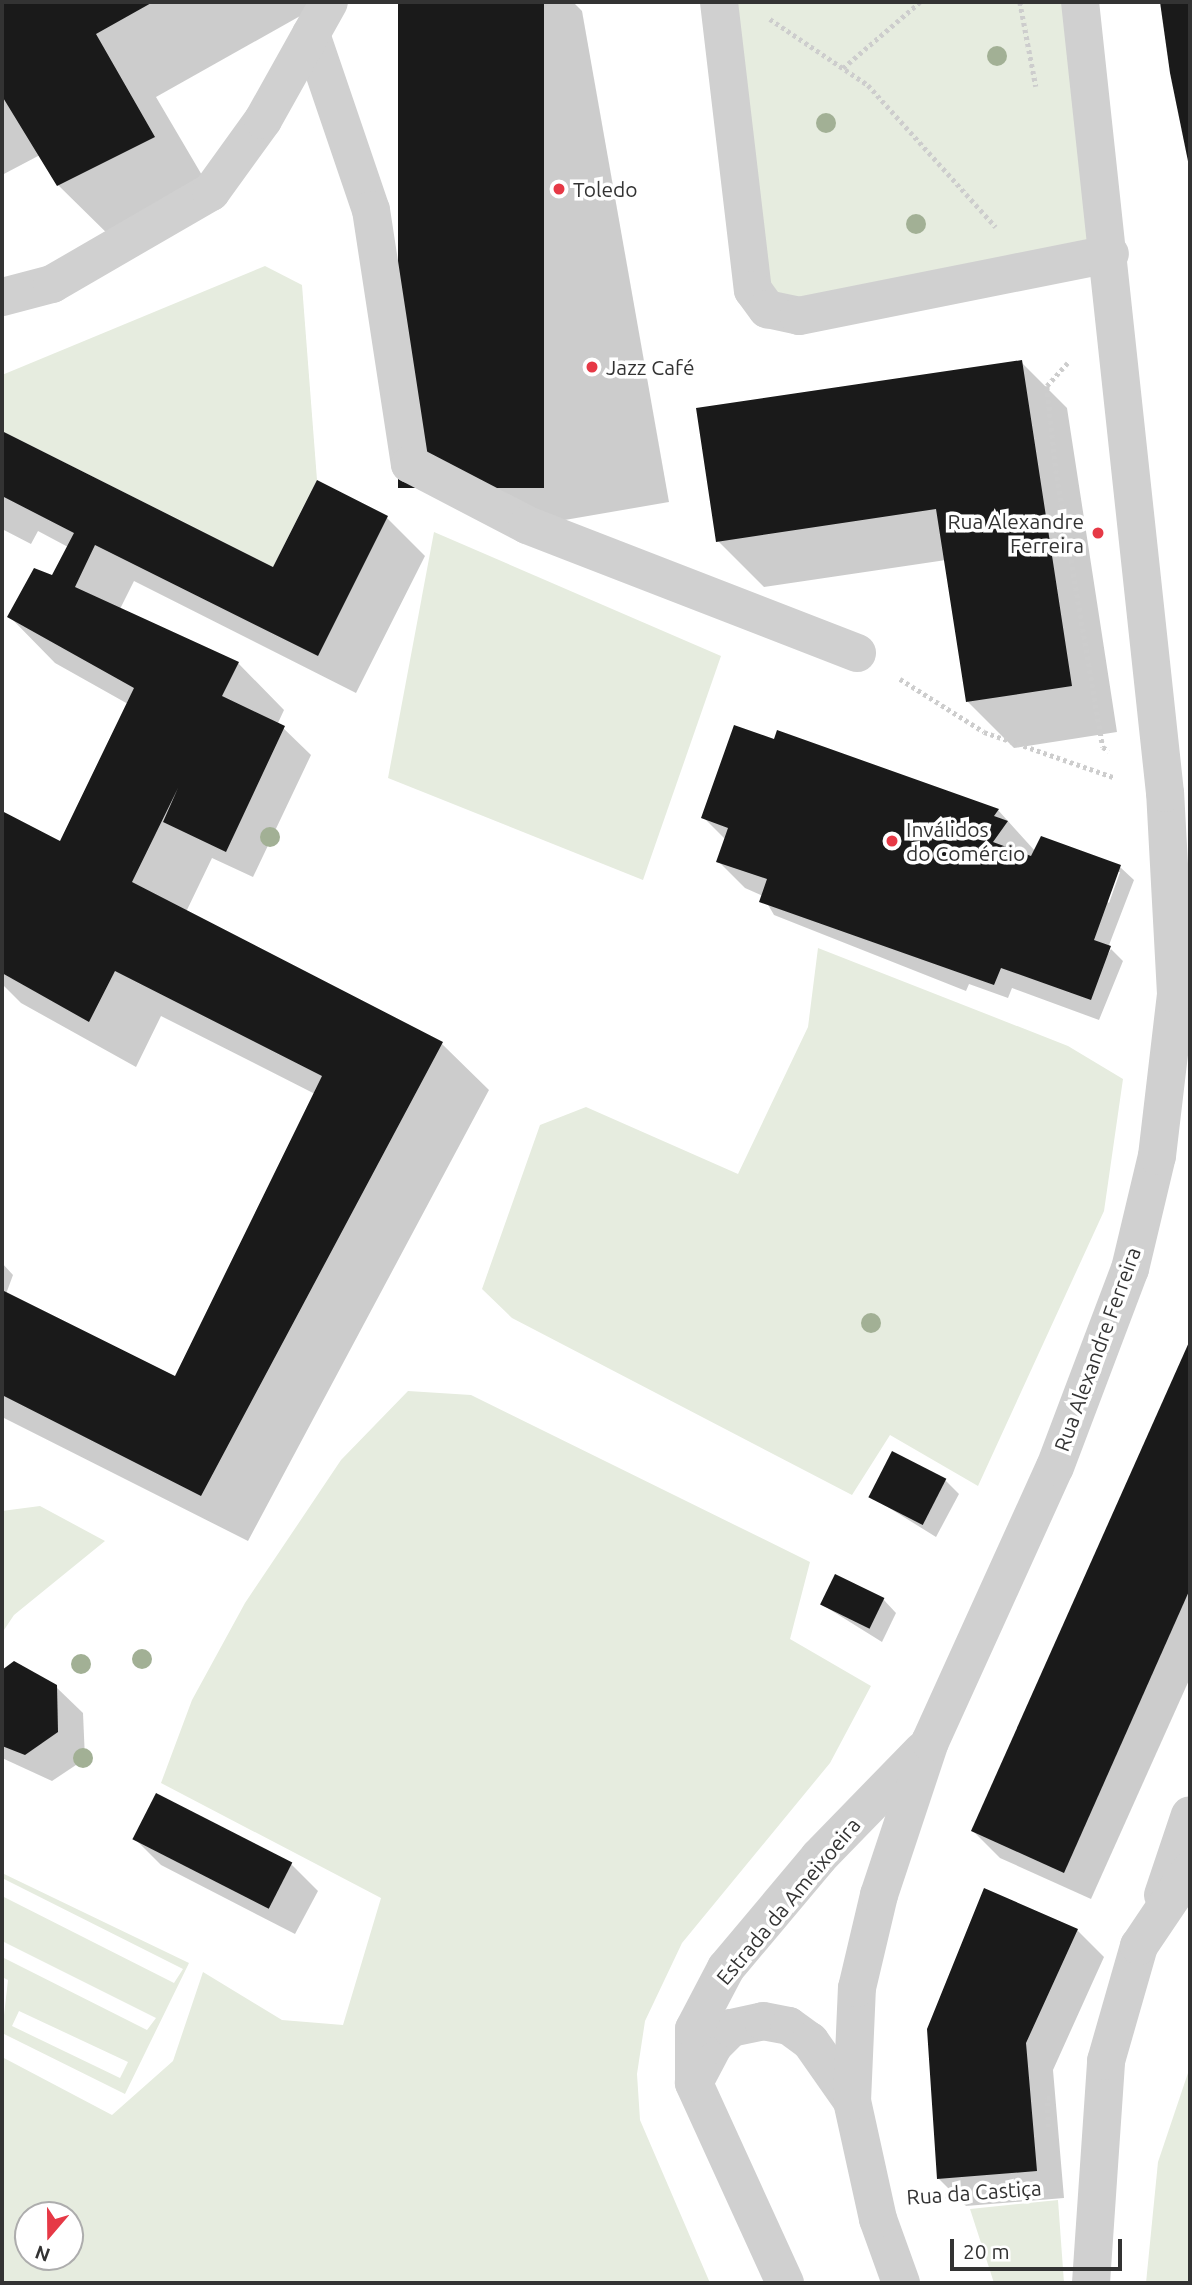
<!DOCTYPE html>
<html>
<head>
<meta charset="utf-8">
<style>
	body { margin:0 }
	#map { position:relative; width:1192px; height:2285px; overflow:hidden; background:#fff; font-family:Ubuntu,sans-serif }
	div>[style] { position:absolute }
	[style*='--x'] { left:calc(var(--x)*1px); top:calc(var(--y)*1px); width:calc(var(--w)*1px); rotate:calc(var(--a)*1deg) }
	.green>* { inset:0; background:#e6ecdf }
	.shadow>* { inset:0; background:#0003 }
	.building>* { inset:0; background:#1a1a1a; transform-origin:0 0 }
	.path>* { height:4.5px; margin-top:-2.25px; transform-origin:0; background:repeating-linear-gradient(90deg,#cdcdcd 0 3.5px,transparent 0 7px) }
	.minor>* { height:38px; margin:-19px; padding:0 19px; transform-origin:19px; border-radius:19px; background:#d0d0d0 }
	.trees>* { width:20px; height:20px; margin:-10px; border-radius:50%; background:#a2b095 }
	.dots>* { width:19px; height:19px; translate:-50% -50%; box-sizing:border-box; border:4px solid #fff; border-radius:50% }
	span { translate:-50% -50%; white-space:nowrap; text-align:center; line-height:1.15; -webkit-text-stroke:7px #fff; paint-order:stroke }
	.poi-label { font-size:21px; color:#333 }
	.left { translate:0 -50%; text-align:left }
	.right { translate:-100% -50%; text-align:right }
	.street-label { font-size:21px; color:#333 }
	.frame { position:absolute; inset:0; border:4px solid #333; pointer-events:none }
	.north { position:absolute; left:14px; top:2201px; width:70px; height:70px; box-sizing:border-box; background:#fff; border:2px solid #adadad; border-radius:50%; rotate:200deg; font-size:19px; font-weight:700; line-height:28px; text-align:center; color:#333 }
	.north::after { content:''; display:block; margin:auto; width:24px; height:32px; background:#e63946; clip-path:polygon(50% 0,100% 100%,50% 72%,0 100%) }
	.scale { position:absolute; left:950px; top:2239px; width:172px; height:32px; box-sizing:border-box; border:4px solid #333; border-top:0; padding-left:9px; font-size:21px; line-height:24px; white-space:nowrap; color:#333; -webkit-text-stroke:5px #fff; paint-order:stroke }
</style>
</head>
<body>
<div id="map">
	<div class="green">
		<i style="clip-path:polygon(719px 2px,1080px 2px,1110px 254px,767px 309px)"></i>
		<i style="clip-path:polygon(265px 266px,302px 285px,317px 480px,273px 567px,2px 431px,2px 375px)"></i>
		<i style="clip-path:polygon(434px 532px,721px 656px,643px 880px,388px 778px)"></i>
		<i style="clip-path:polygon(818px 948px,1068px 1046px,1123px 1079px,1104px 1211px,978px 1486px,890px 1435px,852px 1495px,512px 1318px,482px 1289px,540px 1125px,586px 1107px,738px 1174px,808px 1027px)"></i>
		<i style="clip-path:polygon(evenodd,408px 1391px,471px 1395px,810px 1562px,790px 1639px,871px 1686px,830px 1763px,682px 1943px,645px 2021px,637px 2074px,640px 2120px,710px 2283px,2px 2283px,2px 2057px,112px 2115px,173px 2061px,203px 1972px,282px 2020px,343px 2025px,381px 1898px,161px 1783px,192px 1700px,245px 1603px,341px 1460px,408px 1391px,70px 2215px,70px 2257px,28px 2257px,28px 2215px,70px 2215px)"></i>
		<i style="clip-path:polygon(40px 1506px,105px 1541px,14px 1615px,2px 1633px,2px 1511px)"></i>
		<i style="clip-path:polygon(evenodd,2px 1873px,189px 1963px,125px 2094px,2px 2033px,8px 1980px,2px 1977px,2px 1957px,147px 2030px,156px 2018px,2px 1941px,2px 1896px,174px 1983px,183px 1969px,2px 1878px,2px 1873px,19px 2011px,128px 2062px,120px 2078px,12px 2026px,19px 2011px)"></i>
		<i style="clip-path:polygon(1190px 2067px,1190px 2283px,1146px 2283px,1158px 2162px)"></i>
		<i style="clip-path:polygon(1058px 2200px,1064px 2283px,994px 2283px,970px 2209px)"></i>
	</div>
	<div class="shadow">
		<i style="clip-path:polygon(2px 2px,325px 2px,156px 97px,216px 199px,121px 247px,58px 185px,40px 155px,2px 175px)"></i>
		<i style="clip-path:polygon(400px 2px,573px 2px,582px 11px,669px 502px,530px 526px,484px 480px)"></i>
		<i style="clip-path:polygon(1163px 2px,1190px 2px,1190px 167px)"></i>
		<i style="clip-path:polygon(1021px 362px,1067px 408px,1117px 732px,1014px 748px,968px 702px,946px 560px,764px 587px,718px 541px)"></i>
		<i style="clip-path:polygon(2px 433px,274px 569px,318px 483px,387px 518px,425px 556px,356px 693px,134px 581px,120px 609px,238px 663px,284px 710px,278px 723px,311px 755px,253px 877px,212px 858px,186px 912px,442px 1044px,489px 1090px,248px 1541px,2px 1417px,2px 1263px,13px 1275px,6px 1294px,176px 1379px,315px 1094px,161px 1016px,136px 1067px,21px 1003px,2px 984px,2px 813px,61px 843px,128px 704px,55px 663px,9px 616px,60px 582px,68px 547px,38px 531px,31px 544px,2px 529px)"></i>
		<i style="clip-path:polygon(evenodd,998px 810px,1035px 851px,1120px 867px,1134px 880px,1101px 966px,1111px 949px,1123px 961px,1099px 1020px,1012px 988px,1008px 998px,969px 984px,966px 991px,774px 915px,763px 896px,745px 888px,718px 861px,726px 840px,703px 817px,998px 810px,1117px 872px,1120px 872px,1109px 903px,1106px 901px,1117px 872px)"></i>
		<i style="clip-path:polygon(1190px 1344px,1190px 1678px,1091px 1899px,1000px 1858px,973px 1831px)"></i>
		<i style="clip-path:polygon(945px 1480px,959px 1494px,936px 1537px,870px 1496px)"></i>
		<i style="clip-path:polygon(883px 1599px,896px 1613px,882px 1642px,821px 1604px)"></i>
		<i style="clip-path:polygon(14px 1663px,55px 1686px,83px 1713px,85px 1759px,52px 1781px,2px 1758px,2px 1672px)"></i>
		<i style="clip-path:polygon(134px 1838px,291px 1864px,318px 1891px,295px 1934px,161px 1865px)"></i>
		<i style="clip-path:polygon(1077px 1930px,1104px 1957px,1053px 2070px,1064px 2198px,966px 2206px,939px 2179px)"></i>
	</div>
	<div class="building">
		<i style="clip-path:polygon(2px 2px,153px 2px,96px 34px,155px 137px,57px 186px,2px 96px)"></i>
		<i style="left:398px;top:2px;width:146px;height:486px"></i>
		<i style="clip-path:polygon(1160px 2px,1190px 2px,1190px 171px,1170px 73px)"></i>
		<i style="clip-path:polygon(1022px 360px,1072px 686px,966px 702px,936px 509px,716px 542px,696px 408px)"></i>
		<i style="clip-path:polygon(2px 431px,273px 567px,317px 480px,388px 516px,318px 656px,95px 545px,75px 587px,239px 662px,222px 696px,285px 726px,226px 852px,163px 822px,178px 788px,132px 882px,443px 1042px,201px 1496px,2px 1395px,2px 1290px,175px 1376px,322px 1076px,115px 971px,89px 1022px,2px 973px,2px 811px,60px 841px,134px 688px,7px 617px,34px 568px,52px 575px,74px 533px,2px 496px)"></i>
		<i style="clip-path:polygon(734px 725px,774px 739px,777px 730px,999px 809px,994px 816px,1008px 821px,993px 842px,1031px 856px,1041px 836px,1121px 865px,1094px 940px,1111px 946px,1091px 1000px,1001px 968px,994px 985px,759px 902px,767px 879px,716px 862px,728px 828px,701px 818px)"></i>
		<i style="clip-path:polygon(1190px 1340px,1190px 1589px,1064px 1873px,971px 1831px)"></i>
		<i style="left:892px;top:1451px;width:61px;height:52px;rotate:27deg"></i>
		<i style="left:835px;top:1574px;width:55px;height:34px;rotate:26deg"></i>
		<i style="clip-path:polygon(14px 1661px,57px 1685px,58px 1732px,25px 1755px,2px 1746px,2px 1670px)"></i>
		<i style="left:156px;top:1793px;width:153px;height:52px;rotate:27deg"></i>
		<i style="clip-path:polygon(984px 1888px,1078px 1929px,1026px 2043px,1037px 2171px,937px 2179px,927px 2029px)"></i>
	</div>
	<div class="path">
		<i style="--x:1020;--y:2;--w:86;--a:79.3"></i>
		<i style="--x:770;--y:19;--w:118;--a:34"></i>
		<i style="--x:868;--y:85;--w:191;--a:48"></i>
		<i style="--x:843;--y:68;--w:101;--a:-40.6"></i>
		<i style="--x:1068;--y:363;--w:31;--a:132"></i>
		<i style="--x:1047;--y:386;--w:84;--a:83.9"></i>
		<i style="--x:1056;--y:470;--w:281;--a:80.4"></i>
		<i style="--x:1103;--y:747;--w:7;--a:34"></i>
		<i style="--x:900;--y:679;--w:99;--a:32.2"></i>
		<i style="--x:984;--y:732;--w:137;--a:19.2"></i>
		<i style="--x:1048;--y:2127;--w:29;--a:-92"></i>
		<i style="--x:1047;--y:2098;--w:7;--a:-8"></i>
		<i style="--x:924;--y:2197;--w:124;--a:-4.2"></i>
	</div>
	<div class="minor">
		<i style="--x:719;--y:2;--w:290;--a:83.3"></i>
		<i style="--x:753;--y:290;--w:24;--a:54"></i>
		<i style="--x:767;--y:309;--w:33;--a:12"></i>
		<i style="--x:799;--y:316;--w:317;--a:-11.3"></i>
		<i style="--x:311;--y:34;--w:186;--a:71.2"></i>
		<i style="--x:371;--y:210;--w:257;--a:81.3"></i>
		<i style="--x:410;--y:464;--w:132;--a:27.5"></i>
		<i style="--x:527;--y:525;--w:354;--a:21.2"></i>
		<i style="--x:2;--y:297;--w:52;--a:-14.6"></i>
		<i style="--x:52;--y:284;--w:184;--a:-30.1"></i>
		<i style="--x:211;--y:192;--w:89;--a:-54.2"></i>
		<i style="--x:263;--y:120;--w:135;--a:-60.8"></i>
		<i style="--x:1163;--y:1895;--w:84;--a:-71.4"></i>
		<i style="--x:695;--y:2081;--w:41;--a:-62.2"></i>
		<i style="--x:714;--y:2045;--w:24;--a:-45"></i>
		<i style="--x:731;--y:2028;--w:33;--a:-12"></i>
		<i style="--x:763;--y:2021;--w:26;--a:11"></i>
		<i style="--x:789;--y:2026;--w:26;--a:36"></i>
		<i style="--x:810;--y:2041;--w:73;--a:55"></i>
		<i style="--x:785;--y:2283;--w:220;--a:-114.5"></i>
		<i style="--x:694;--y:2083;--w:54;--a:-90"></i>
		<i style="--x:694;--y:2029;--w:69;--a:-62.3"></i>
		<i style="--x:726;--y:1968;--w:145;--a:-50"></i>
		<i style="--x:819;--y:1857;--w:148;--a:-45.8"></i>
		<i style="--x:901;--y:2283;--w:68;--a:-109.8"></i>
		<i style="--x:878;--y:2219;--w:121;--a:-102.4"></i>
		<i style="--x:852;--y:2101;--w:113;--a:-87.5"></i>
		<i style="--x:857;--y:1988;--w:96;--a:-76.7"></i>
		<i style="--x:879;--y:1895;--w:161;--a:-71.6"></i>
		<i style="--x:930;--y:1742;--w:302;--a:-65.6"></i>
		<i style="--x:1055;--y:1467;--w:212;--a:-69.3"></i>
		<i style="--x:1130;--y:1269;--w:116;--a:-76.6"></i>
		<i style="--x:1157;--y:1156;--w:163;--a:-83.3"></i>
		<i style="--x:1176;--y:994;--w:201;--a:-93.1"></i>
		<i style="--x:1165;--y:793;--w:796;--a:-96.13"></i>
		<i style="--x:1091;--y:2283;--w:223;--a:-86.1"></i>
		<i style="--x:1106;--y:2061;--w:120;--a:-74"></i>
		<i style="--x:1139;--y:1946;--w:92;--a:-56.1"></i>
	</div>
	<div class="trees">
		<i style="left:997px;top:56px"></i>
		<i style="left:826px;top:123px"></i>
		<i style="left:916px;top:224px"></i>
		<i style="left:270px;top:837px"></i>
		<i style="left:871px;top:1323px"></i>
		<i style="left:142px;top:1659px"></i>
		<i style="left:81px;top:1664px"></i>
		<i style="left:83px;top:1758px"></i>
	</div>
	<div class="dots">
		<i style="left:559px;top:189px;background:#e63946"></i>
		<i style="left:592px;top:367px;background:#e63946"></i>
		<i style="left:1098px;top:533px;background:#e63946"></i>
		<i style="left:892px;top:841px;background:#e63946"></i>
	</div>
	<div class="poi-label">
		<span class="left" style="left:573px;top:189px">Toledo</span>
		<span class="left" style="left:606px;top:367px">Jazz Café</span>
		<span class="right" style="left:1084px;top:533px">Rua Alexandre<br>Ferreira</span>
		<span class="left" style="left:906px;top:841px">Inválidos<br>do Comércio</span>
	</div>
	<div class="street-label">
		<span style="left:1097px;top:1349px;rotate:-70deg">Rua Alexandre Ferreira</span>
		<span style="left:788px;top:1901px;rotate:-50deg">Estrada da Ameixoeira</span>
		<span style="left:974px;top:2192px;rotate:-4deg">Rua da Castiça</span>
	</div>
	<div class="frame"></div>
	<div class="north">N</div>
	<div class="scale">20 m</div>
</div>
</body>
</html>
